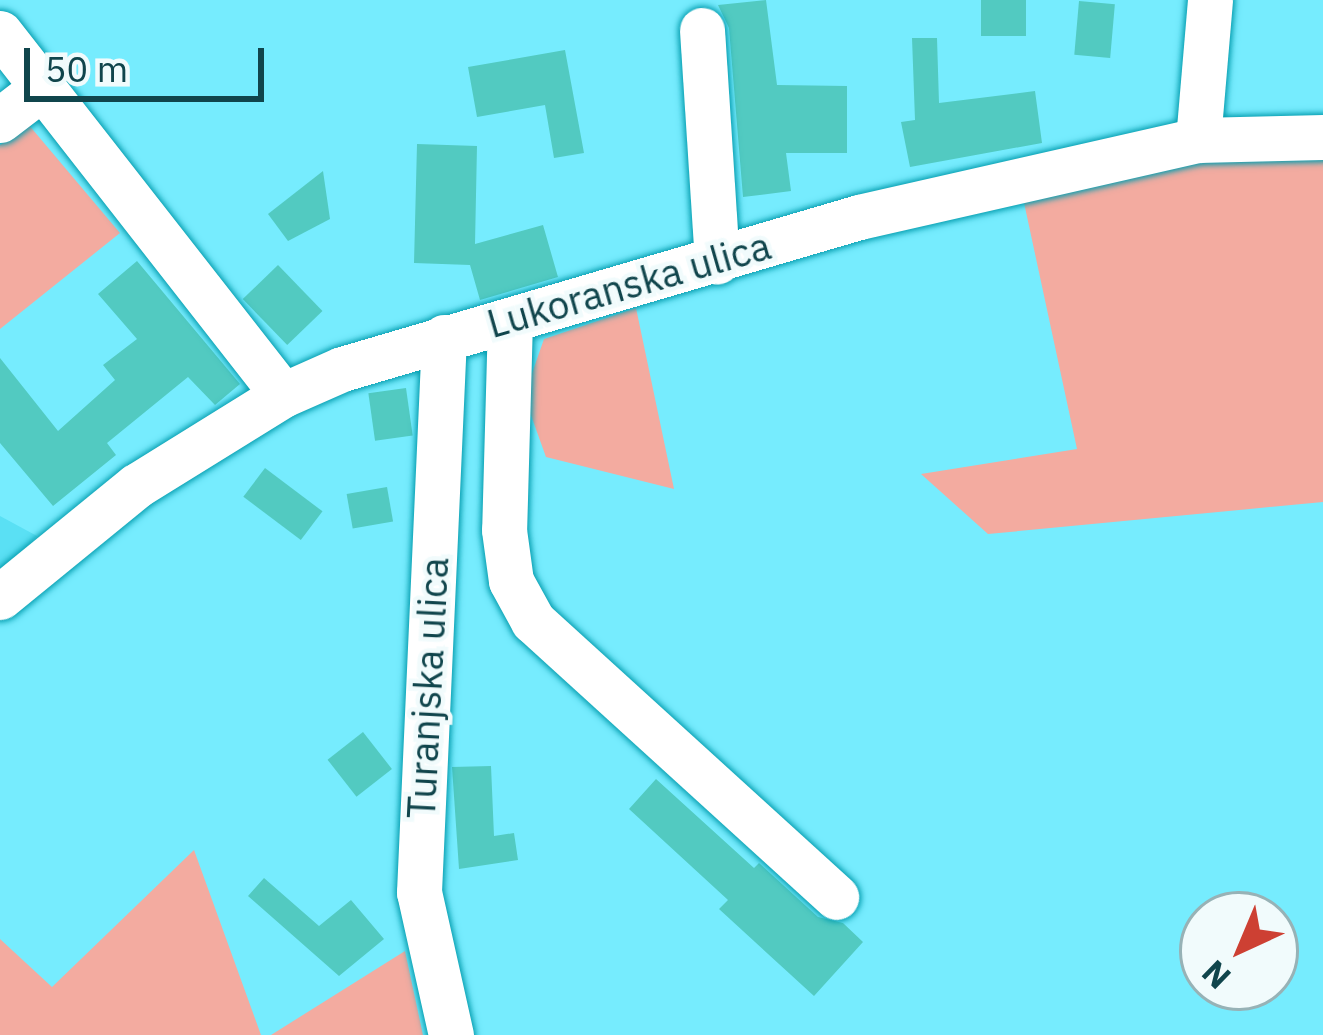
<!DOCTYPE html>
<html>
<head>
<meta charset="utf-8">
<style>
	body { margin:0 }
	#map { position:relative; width:1323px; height:1035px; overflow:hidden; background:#76ecfe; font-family:"IBM Plex Sans",sans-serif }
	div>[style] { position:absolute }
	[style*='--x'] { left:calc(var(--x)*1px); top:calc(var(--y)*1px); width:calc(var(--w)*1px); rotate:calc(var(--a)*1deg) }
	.built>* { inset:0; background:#5ae0f4 }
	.green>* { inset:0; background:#f3aba0 }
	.building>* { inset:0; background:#52cac1; transform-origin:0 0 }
	.roads { filter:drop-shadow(0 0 3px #049daf) drop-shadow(0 0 3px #049daf) }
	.minor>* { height:45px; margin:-22.5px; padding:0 22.5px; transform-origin:22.5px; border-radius:22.5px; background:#fff }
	span { translate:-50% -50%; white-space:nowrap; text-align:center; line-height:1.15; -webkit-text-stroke:9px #f1fbfc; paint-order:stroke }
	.street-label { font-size:39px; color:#10454c }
	.north { position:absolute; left:1179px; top:891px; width:120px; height:120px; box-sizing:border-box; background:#f1fbfc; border:3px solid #97b2b6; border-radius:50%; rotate:224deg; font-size:33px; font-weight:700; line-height:48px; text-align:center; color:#10454c }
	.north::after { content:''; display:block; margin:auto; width:42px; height:54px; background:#cd4033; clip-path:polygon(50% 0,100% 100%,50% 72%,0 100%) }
	.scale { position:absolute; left:24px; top:48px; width:240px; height:54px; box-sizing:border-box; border:6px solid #10454c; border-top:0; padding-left:15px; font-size:36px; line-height:42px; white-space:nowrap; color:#10454c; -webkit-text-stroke:9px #f1fbfc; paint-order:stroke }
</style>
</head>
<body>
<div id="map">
	<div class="built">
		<i style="clip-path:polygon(0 516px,37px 536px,0 573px)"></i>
	</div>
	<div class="green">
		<i style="clip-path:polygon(28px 124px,120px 233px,0 329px,0 145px)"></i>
		<i style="clip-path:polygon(1209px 156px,1323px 158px,1323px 502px,988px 534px,921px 474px,1077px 449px,1023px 198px)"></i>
		<i style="clip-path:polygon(636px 308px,674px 489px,546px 457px,524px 396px,544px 339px)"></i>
		<i style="clip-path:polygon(194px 850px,261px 1035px,0 1035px,0 939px,52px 987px)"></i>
		<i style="clip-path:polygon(405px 951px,423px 1035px,271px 1035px)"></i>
	</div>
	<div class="building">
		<i style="clip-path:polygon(766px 0,777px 85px,847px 86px,847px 153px,786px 153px,791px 191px,743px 197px,729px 28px,718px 5px)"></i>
		<i style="left:981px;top:0;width:45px;height:36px"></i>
		<i style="left:1079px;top:1px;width:36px;height:54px;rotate:5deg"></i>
		<i style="clip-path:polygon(912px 38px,937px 38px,939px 103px,1035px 91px,1042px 143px,910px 167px,901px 122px,915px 120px)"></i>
		<i style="clip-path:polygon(565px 50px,584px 153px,554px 158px,545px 105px,477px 117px,468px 67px)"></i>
		<i style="clip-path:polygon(417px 144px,477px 146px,475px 244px,543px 225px,558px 277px,480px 300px,470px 265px,414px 263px)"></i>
		<i style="clip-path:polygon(323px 171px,330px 219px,288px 241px,268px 214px)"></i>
		<i style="clip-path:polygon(137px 261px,240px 384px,215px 405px,188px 377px,107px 443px,116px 455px,53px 506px,0 443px,0 358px,58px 431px,115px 380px,103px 365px,137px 339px,98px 294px)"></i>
		<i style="left:278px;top:265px;width:64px;height:49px;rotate:46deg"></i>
		<i style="left:406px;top:388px;width:48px;height:38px;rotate:82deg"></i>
		<i style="left:265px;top:468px;width:72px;height:36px;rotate:37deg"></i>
		<i style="left:387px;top:487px;width:35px;height:41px;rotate:80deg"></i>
		<i style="left:363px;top:732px;width:47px;height:45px;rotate:52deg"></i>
		<i style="clip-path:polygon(491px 766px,494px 836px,514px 833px,518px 860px,459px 869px,452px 767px)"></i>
		<i style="clip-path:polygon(656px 779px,754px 868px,759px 863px,818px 917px,843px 923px,863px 942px,814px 996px,719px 909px,728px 900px,629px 809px)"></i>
		<i style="clip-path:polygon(264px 878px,319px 926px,351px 900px,384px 939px,339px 976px,248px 896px)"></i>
	</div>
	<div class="roads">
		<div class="minor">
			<i style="--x:702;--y:30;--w:232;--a:86.3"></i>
			<i style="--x:0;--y:33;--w:459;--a:52"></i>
			<i style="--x:0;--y:120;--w:54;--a:-37.5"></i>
			<i style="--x:1198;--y:140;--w:141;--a:-85.1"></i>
			<i style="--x:510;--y:320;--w:210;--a:91.6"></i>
			<i style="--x:504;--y:530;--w:51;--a:82.2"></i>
			<i style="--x:511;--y:581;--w:46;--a:61.2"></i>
			<i style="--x:533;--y:621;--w:410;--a:42.3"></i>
			<i style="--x:444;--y:337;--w:556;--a:92.58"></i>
			<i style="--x:419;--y:892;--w:147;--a:77.4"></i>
			<i style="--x:0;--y:597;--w:176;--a:-39.2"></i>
			<i style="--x:136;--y:486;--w:173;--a:-31.8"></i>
			<i style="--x:283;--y:395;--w:64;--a:-23.8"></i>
			<i style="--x:342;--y:369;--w:539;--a:-16.38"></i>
			<i style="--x:859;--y:217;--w:348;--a:-12.8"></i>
			<i style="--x:1198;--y:140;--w:125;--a:-1.4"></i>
		</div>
	</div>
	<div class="street-label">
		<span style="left:629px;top:285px;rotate:-16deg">Lukoranska ulica</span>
		<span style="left:428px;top:688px;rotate:-87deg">Turanjska ulica</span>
	</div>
	<div class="north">N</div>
	<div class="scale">50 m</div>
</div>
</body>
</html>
